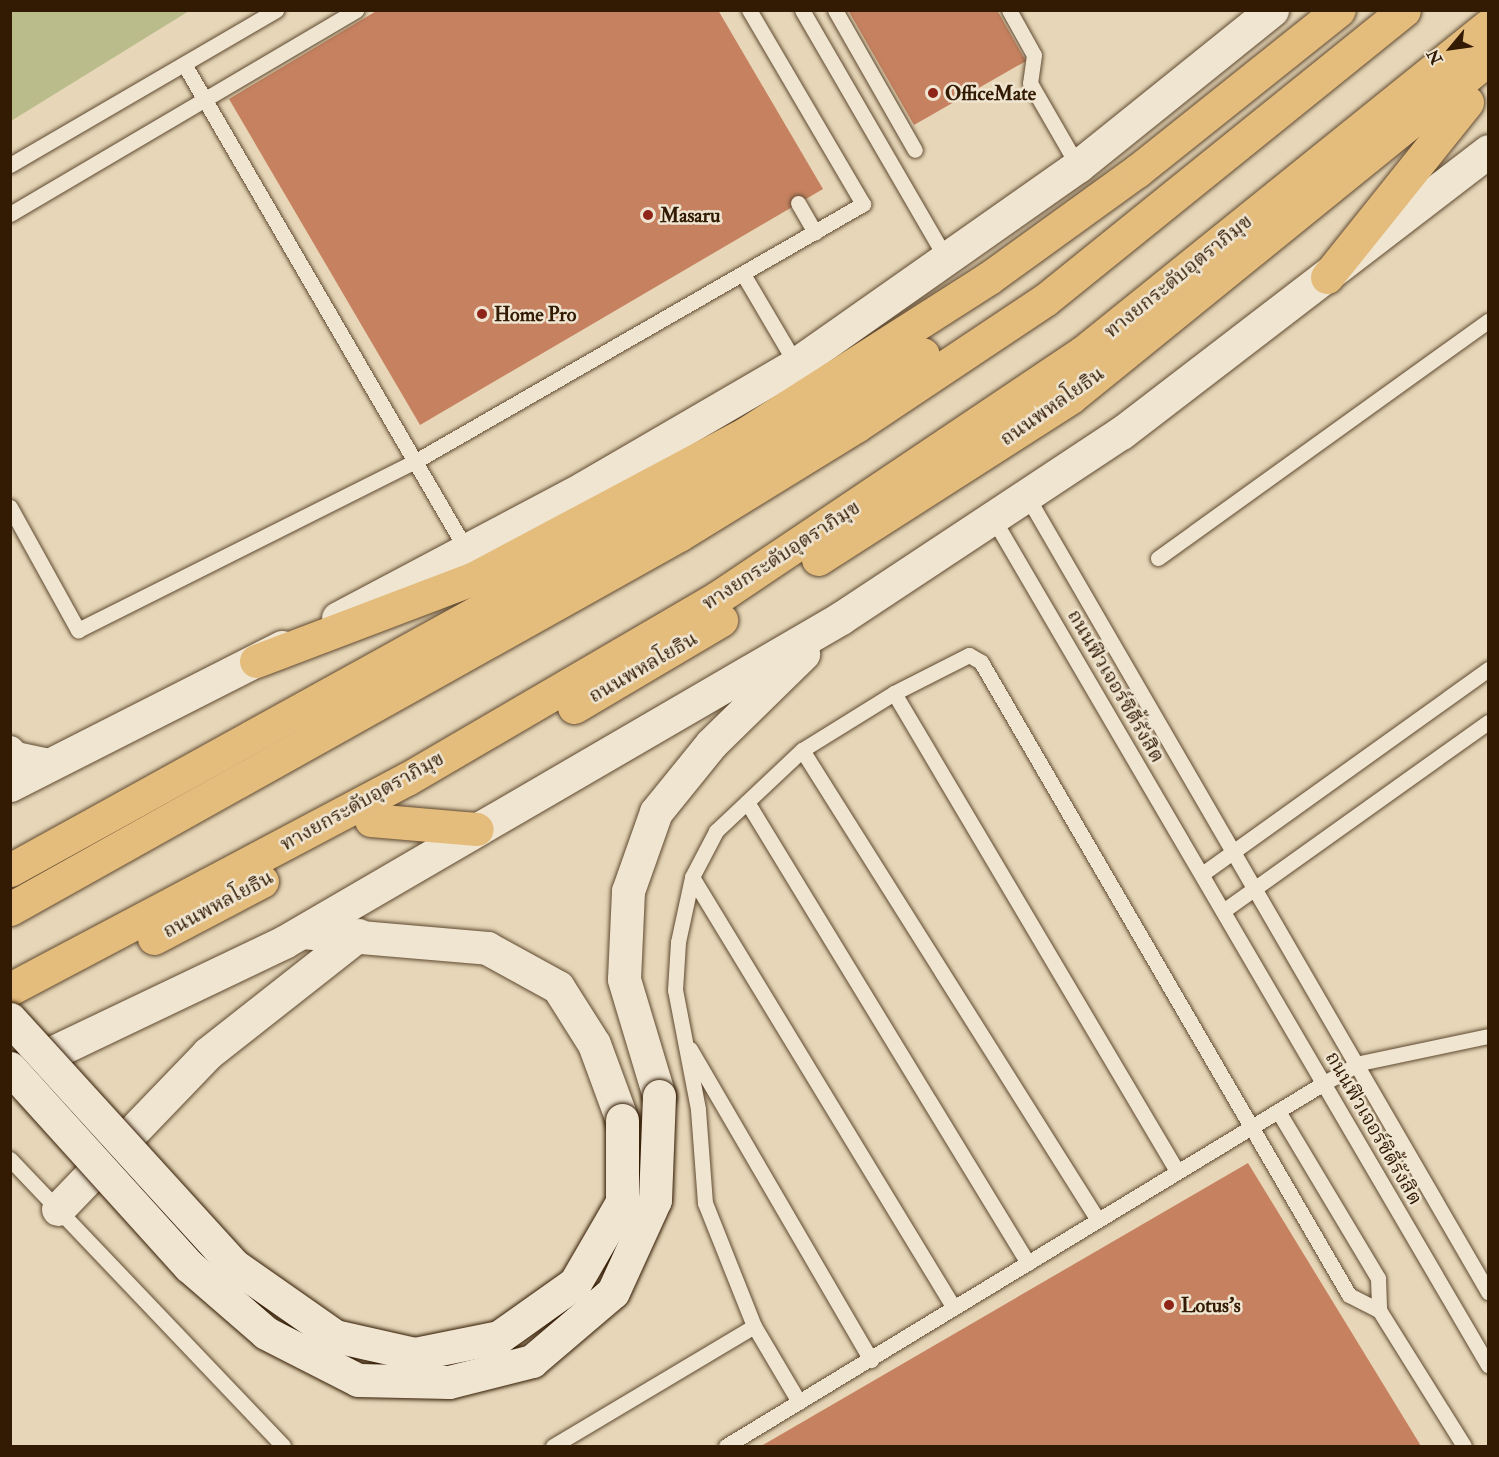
<!DOCTYPE html>
<html>
<head>
<meta charset="utf-8">
<style>
	body { margin:0 }
	#map { position:relative; width:1499px; height:1457px; overflow:hidden; background:#e7d7b8; font-family:"IM FELL Double Pica","Noto Serif Thai",serif }
	div>[style] { position:absolute }
	[style*='--x'] { left:calc(var(--x)*1px); top:calc(var(--y)*1px); width:calc(var(--w)*1px); rotate:calc(var(--a)*1deg) }
	.green>* { inset:0; background:#babd8b }
	.building>* { inset:0; background:#c68260 }
	.roads { filter:drop-shadow(0 0 2px #5f4930) drop-shadow(0 0 2px #5f4930) }
	.lane>* { height:15px; margin:-7.5px; padding:0 7.5px; transform-origin:7.5px; border-radius:7.5px; background:#efe5d1 }
	.street>* { height:28px; margin:-14px; padding:0 14px; transform-origin:14px; border-radius:14px; background:#efe5d1 }
	.secondary>* { height:33px; margin:-16.5px; padding:0 16.5px; transform-origin:16.5px; border-radius:16.5px; background:#efe5d1 }
	.primary>* { height:33px; margin:-16.5px; padding:0 16.5px; transform-origin:16.5px; border-radius:16.5px; background:#e4bc7c }
	.highway>* { height:33px; margin:-16.5px; padding:0 16.5px; transform-origin:16.5px; border-radius:16.5px; background:#e4bc7c }
	.bridges { filter:drop-shadow(0 0 2px #321a03) drop-shadow(0 0 2px #321a03) }
	.secondary-bridge>* { height:33px; margin:-16.5px; padding:0 16.5px; transform-origin:16.5px; border-radius:16.5px; background:#efe5d1 }
	.dots>* { width:16px; height:16px; translate:-50% -50%; box-sizing:border-box; border:3px solid #efe5d1; border-radius:50% }
	span { translate:-50% -50%; white-space:nowrap; text-align:center; line-height:1.15; -webkit-text-stroke:5px #efe5d1; paint-order:stroke }
	.poi-label { font-size:20px; color:#321a03; font-weight:700 }
	.left { translate:0 -50%; text-align:left }
	.street-label { font-size:20px; color:#321a03 }
	.frame { position:absolute; inset:0; border:12px solid #321a03; pointer-events:none }
	.north { position:absolute; left:1421px; top:18px; width:60px; height:60px; -webkit-text-stroke:4px #efe5d1; paint-order:stroke; rotate:241deg; font-size:16px; font-weight:700; line-height:24px; text-align:center; color:#321a03 }
	.north::after { content:''; display:block; margin:auto; width:21px; height:27px; background:#321a03; clip-path:polygon(50% 0,100% 100%,50% 72%,0 100%) }
</style>
</head>
<body>
<div id="map">
	<div class="green">
		<i style="clip-path:polygon(11px 10px,189px 10px,189px 11px,11px 121px)"></i>
	</div>
	<div class="building">
		<i style="clip-path:polygon(378px 10px,718px 10px,823px 189px,420px 425px,229px 99px)"></i>
		<i style="clip-path:polygon(848px 10px,997px 10px,1026px 61px,914px 125px)"></i>
		<i style="clip-path:polygon(1248px 1163px,1421px 1446px,761px 1446px)"></i>
	</div>
	<div class="roads">
		<div class="lane">
			<i style="--x:802;--y:10;--w:291;--a:59.9"></i>
			<i style="--x:835;--y:10;--w:161;--a:60.3"></i>
			<i style="--x:1009;--y:10;--w:51;--a:60.9"></i>
			<i style="--x:1034;--y:55;--w:28;--a:98"></i>
			<i style="--x:1030;--y:83;--w:96;--a:60"></i>
			<i style="--x:184;--y:64;--w:563;--a:59.84"></i>
			<i style="--x:10;--y:165;--w:308;--a:-30.2"></i>
			<i style="--x:798;--y:203;--w:34;--a:60"></i>
			<i style="--x:10;--y:214;--w:402;--a:-30.5"></i>
			<i style="--x:743;--y:274;--w:104;--a:59.5"></i>
			<i style="--x:1028;--y:498;--w:918;--a:59.91"></i>
			<i style="--x:10;--y:507;--w:141;--a:61.1"></i>
			<i style="--x:78;--y:630;--w:376;--a:-26.6"></i>
			<i style="--x:414;--y:462;--w:518;--a:-29.88"></i>
			<i style="--x:863;--y:204;--w:225;--a:-120.4"></i>
			<i style="--x:994;--y:520;--w:979;--a:59.69"></i>
			<i style="--x:1158;--y:558;--w:406;--a:-35.7"></i>
			<i style="--x:894;--y:693;--w:555;--a:59.37"></i>
			<i style="--x:802;--y:750;--w:555;--a:57.8"></i>
			<i style="--x:747;--y:802;--w:540;--a:58.64"></i>
			<i style="--x:1202;--y:874;--w:352;--a:-35.6"></i>
			<i style="--x:692;--y:877;--w:504;--a:58.71"></i>
			<i style="--x:1223;--y:911;--w:325;--a:-35.5"></i>
			<i style="--x:690;--y:1049;--w:360;--a:59.8"></i>
			<i style="--x:1278;--y:1111;--w:195;--a:59.1"></i>
			<i style="--x:1378;--y:1278;--w:32;--a:88"></i>
			<i style="--x:1379;--y:1310;--w:160;--a:58"></i>
			<i style="--x:10;--y:1159;--w:396;--a:46.4"></i>
			<i style="--x:799;--y:1402;--w:88;--a:-120.6"></i>
			<i style="--x:754;--y:1326;--w:132;--a:-111.7"></i>
			<i style="--x:705;--y:1203;--w:94;--a:-94.3"></i>
			<i style="--x:698;--y:1109;--w:121;--a:-100.9"></i>
			<i style="--x:675;--y:990;--w:48;--a:-86.4"></i>
			<i style="--x:678;--y:942;--w:66;--a:-77.8"></i>
			<i style="--x:692;--y:877;--w:52;--a:-62.4"></i>
			<i style="--x:716;--y:831;--w:118;--a:-43.3"></i>
			<i style="--x:802;--y:750;--w:108;--a:-31.8"></i>
			<i style="--x:894;--y:693;--w:84;--a:-26.9"></i>
			<i style="--x:969;--y:655;--w:14;--a:30"></i>
			<i style="--x:981;--y:662;--w:732;--a:59.83"></i>
			<i style="--x:1349;--y:1295;--w:34;--a:27"></i>
			<i style="--x:553;--y:1446;--w:234;--a:-30.8"></i>
			<i style="--x:726;--y:1446;--w:700;--a:-31.26"></i>
			<i style="--x:1324;--y:1083;--w:41;--a:-29.1"></i>
			<i style="--x:1360;--y:1063;--w:131;--a:-11.9"></i>
		</div>
		<div class="street">
			<i style="--x:10;--y:750;--w:8;--a:45"></i>
			<i style="--x:16;--y:756;--w:35;--a:12"></i>
		</div>
		<div class="secondary">
			<i style="--x:338;--y:618;--w:280;--a:-27.9"></i>
			<i style="--x:585;--y:487;--w:244;--a:-30.2"></i>
			<i style="--x:796;--y:364;--w:345;--a:-35.1"></i>
			<i style="--x:1078;--y:166;--w:249;--a:-38.8"></i>
			<i style="--x:10;--y:785;--w:305;--a:-26.9"></i>
			<i style="--x:302;--y:932;--w:186;--a:4.9"></i>
			<i style="--x:487;--y:948;--w:81;--a:28.8"></i>
			<i style="--x:558;--y:987;--w:67;--a:57.7"></i>
			<i style="--x:594;--y:1044;--w:81;--a:69.8"></i>
			<i style="--x:20;--y:1068;--w:293;--a:-25.5"></i>
			<i style="--x:284;--y:942;--w:644;--a:-30.19"></i>
			<i style="--x:841;--y:618;--w:336;--a:-33.5"></i>
			<i style="--x:1121;--y:433;--w:463;--a:-37.5"></i>
			<i style="--x:659;--y:1096;--w:122;--a:-106.7"></i>
			<i style="--x:624;--y:979;--w:88;--a:-87.4"></i>
			<i style="--x:628;--y:891;--w:84;--a:-70.5"></i>
			<i style="--x:656;--y:812;--w:87;--a:-51"></i>
			<i style="--x:711;--y:744;--w:129;--a:-44.4"></i>
			<i style="--x:58;--y:1209;--w:216;--a:-46.1"></i>
			<i style="--x:208;--y:1053;--w:191;--a:-38.2"></i>
		</div>
		<div class="primary">
			<i style="--x:256;--y:661;--w:233;--a:-20.8"></i>
			<i style="--x:474;--y:578;--w:307;--a:-28"></i>
			<i style="--x:745;--y:434;--w:290;--a:-32.6"></i>
			<i style="--x:989;--y:278;--w:183;--a:-35.9"></i>
			<i style="--x:1137;--y:171;--w:258;--a:-38.6"></i>
		</div>
		<div class="highway">
			<i style="--x:1327;--y:277;--w:224;--a:-51.3"></i>
			<i style="--x:818;--y:559;--w:300;--a:-32.6"></i>
			<i style="--x:1071;--y:397;--w:537;--a:-39.03"></i>
			<i style="--x:574;--y:707;--w:171;--a:-30.6"></i>
			<i style="--x:371;--y:820;--w:106;--a:4.9"></i>
			<i style="--x:10;--y:870;--w:832;--a:-28.91"></i>
			<i style="--x:738;--y:468;--w:217;--a:-31.6"></i>
			<i style="--x:10;--y:909;--w:766;--a:-29.21"></i>
			<i style="--x:679;--y:535;--w:208;--a:-31.6"></i>
			<i style="--x:856;--y:426;--w:227;--a:-33.7"></i>
			<i style="--x:1045;--y:300;--w:461;--a:-38.9"></i>
			<i style="--x:154;--y:938;--w:122;--a:-27.8"></i>
			<i style="--x:10;--y:989;--w:449;--a:-27.9"></i>
			<i style="--x:407;--y:779;--w:359;--a:-30.3"></i>
			<i style="--x:717;--y:598;--w:440;--a:-33.9"></i>
			<i style="--x:1082;--y:353;--w:521;--a:-38.85"></i>
		</div>
	</div>
	<div class="bridges">
		<div class="secondary-bridge">
			<i style="--x:10;--y:1019;--w:334;--a:47.7"></i>
			<i style="--x:235;--y:1266;--w:122;--a:35"></i>
			<i style="--x:335;--y:1336;--w:82;--a:12.7"></i>
			<i style="--x:415;--y:1354;--w:86;--a:-11.4"></i>
			<i style="--x:499;--y:1337;--w:93;--a:-35.4"></i>
			<i style="--x:575;--y:1283;--w:94;--a:-59.9"></i>
			<i style="--x:622;--y:1202;--w:82;--a:-90"></i>
			<i style="--x:10;--y:1068;--w:267;--a:47.9"></i>
			<i style="--x:189;--y:1266;--w:102;--a:41"></i>
			<i style="--x:266;--y:1333;--w:103;--a:27.1"></i>
			<i style="--x:358;--y:1380;--w:91;--a:1.3"></i>
			<i style="--x:449;--y:1382;--w:86;--a:-14.2"></i>
			<i style="--x:532;--y:1361;--w:106;--a:-40.4"></i>
			<i style="--x:613;--y:1292;--w:101;--a:-65.5"></i>
			<i style="--x:655;--y:1200;--w:104;--a:-87.8"></i>
		</div>
	</div>
	<div class="dots">
		<i style="left:933px;top:93px;background:#8f2418"></i>
		<i style="left:648px;top:215px;background:#8f2418"></i>
		<i style="left:482px;top:314px;background:#8f2418"></i>
		<i style="left:1169px;top:1305px;background:#8f2418"></i>
	</div>
	<div class="poi-label">
		<span class="left" style="left:945px;top:93px">OfficeMate</span>
		<span class="left" style="left:660px;top:215px">Masaru</span>
		<span class="left" style="left:494px;top:314px">Home Pro</span>
		<span class="left" style="left:1181px;top:1305px">Lotus's</span>
	</div>
	<div class="street-label">
		<span style="left:1178px;top:276px;rotate:-39deg">ทางยกระดับอุตราภิมุข</span>
		<span style="left:1052px;top:406px;rotate:-35deg">ถนนพหลโยธิน</span>
		<span style="left:781px;top:555px;rotate:-33deg">ทางยกระดับอุตราภิมุข</span>
		<span style="left:643px;top:667px;rotate:-30deg">ถนนพหลโยธิน</span>
		<span style="left:1116px;top:686px;rotate:60deg">ถนนฟิวเจอร์ซิตี้รังสิต</span>
		<span style="left:362px;top:801px;rotate:-29deg">ทางยกระดับอุตราภิมุข</span>
		<span style="left:218px;top:904px;rotate:-28deg">ถนนพหลโยธิน</span>
		<span style="left:1374px;top:1128px;rotate:60deg">ถนนฟิวเจอร์ซิตี้รังสิต</span>
	</div>
	<div class="frame"></div>
	<div class="north">N</div>
</div>
</body>
</html>
